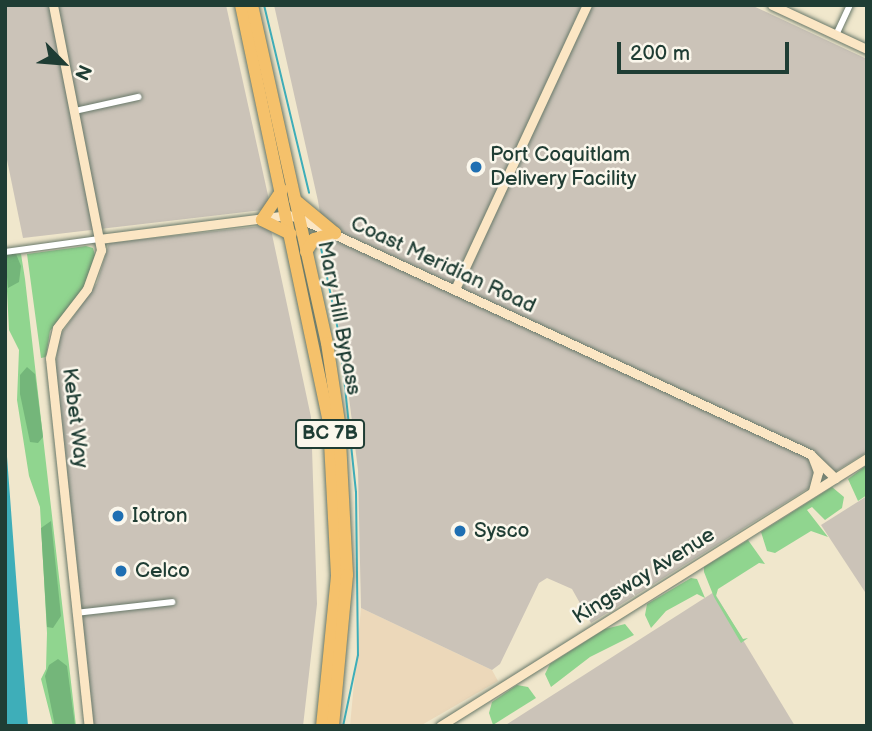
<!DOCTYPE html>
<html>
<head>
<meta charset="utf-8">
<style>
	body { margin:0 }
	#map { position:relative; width:872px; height:731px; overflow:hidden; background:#f0e7cc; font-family:"Balsamiq Sans",sans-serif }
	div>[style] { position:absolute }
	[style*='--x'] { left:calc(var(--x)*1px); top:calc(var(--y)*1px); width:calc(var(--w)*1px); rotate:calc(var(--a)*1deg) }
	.built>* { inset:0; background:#ecd8ba }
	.industrial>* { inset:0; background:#cbc3b8 }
	.green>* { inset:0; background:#90d58f }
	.forest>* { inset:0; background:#74b67a }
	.water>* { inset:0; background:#3eaeb9 }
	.stream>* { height:2px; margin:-1px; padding:0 1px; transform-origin:1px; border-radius:1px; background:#3eaeb9 }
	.roads { filter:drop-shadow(0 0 2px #687869) drop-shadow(0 0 2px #687869) }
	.street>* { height:6px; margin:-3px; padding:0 3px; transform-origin:3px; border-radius:3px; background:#fff }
	.secondary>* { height:9px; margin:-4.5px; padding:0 4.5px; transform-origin:4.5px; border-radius:4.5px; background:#fbe6c4 }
	.highway>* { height:12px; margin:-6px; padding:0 6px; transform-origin:6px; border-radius:6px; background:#f5c16b }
	.dots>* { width:19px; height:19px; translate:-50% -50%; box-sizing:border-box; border:4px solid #fbf7ec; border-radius:50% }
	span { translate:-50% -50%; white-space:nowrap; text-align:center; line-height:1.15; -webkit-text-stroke:5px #fbf7ec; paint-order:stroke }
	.shield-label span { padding:2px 5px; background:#fbf7ec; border:2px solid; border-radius:5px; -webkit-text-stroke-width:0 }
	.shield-label { font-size:19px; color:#1f3d34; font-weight:700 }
	.poi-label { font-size:21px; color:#1f3d34 }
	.left { translate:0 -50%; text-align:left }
	.street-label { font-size:21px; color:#1f3d34 }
	.frame { position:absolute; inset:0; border:7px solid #1f3d34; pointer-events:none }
	.north { position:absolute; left:28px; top:28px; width:70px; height:70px; -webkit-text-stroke:5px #fbf7ec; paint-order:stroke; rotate:115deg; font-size:19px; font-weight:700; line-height:28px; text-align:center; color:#1f3d34 }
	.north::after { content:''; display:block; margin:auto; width:24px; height:32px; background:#1f3d34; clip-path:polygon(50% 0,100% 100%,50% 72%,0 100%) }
	.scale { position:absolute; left:617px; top:42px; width:172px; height:32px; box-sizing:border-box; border:4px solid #1f3d34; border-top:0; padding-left:9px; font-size:21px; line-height:24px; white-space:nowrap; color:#1f3d34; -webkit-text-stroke:5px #fbf7ec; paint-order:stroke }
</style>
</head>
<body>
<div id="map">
	<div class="built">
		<i style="clip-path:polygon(361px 608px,492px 670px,498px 681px,420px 726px,350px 726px)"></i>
	</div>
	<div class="industrial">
		<i style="clip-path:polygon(5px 5px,226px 5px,271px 209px,23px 238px,5px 150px)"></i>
		<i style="clip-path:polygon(274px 5px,751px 5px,867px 59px,867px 452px,591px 623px,572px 589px,547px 578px,539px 583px,500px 664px,492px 670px,361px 608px,358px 470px,345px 365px,318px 201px)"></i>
		<i style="clip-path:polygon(270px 225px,311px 417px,317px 604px,303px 726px,94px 726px,55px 370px,59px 337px,97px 283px,109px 243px)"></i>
		<i style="clip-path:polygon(867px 496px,867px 595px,821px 525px)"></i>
		<i style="clip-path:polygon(714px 592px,795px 726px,504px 726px)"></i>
	</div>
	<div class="green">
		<i style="clip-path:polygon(86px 246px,93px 248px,95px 255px,84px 287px,50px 331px,46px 357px,41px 358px,27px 254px)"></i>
		<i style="clip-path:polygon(5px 252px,21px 254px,25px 279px,76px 726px,53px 726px,41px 679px,46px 669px,47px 633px,40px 507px,29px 476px,17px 400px,19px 350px,9px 330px)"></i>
		<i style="clip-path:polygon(867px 465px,867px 495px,858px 501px,848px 479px)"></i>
		<i style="clip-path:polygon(832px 487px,844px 497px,842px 508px,825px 520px,812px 507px,807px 510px,828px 537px,811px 531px,775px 553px,767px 551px,761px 532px)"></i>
		<i style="clip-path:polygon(748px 540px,765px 564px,759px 563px,718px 589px,716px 596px,743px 639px,748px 638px,741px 643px,714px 597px,704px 572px,704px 567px)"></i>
		<i style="clip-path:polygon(691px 578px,697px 579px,705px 598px,697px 594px,666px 611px,651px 628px,645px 615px,647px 604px)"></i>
		<i style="clip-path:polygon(625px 624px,634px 635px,590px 657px,551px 687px,545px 674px,550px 664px,605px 629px)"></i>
		<i style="clip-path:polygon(517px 685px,528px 687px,536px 698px,493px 725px,489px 713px,492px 702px)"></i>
	</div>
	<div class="forest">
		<i style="clip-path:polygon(5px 254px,16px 254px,21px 266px,19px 282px,8px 288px)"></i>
		<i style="clip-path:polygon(27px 367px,35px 374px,43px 437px,38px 443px,30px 442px,20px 394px,20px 375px)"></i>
		<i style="clip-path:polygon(51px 521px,61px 616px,53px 628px,47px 627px,41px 528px)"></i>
		<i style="clip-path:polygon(58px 659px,67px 666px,75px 726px,55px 726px,45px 676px,49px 665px)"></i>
	</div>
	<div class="water">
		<i style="clip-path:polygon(5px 430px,17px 590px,28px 726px,5px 726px)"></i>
	</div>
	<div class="stream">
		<i style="--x:264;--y:5;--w:193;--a:76.5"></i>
		<i style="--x:321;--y:248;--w:94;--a:78.3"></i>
		<i style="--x:340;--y:340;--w:153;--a:84"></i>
		<i style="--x:356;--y:492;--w:163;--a:89.3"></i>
		<i style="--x:358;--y:655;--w:73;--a:101.9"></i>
	</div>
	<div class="roads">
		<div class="street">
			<i style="--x:836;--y:35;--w:33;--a:-65"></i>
			<i style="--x:75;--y:111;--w:65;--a:-12.5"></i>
			<i style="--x:5;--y:252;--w:95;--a:-7.9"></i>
			<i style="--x:76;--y:613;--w:97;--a:-6.5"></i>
		</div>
		<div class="secondary">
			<i style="--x:53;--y:5;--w:250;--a:78.9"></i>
			<i style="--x:101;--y:250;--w:41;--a:109.7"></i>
			<i style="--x:87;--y:289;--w:49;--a:127.6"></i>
			<i style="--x:57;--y:328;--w:31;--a:103"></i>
			<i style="--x:50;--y:358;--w:370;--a:84"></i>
			<i style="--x:772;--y:5;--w:105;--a:24.9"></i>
			<i style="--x:99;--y:239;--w:191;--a:-7.2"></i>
			<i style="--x:288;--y:215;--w:11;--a:15"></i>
			<i style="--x:299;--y:218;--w:563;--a:24.79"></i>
			<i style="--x:810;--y:454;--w:35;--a:44"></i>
			<i style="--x:455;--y:289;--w:313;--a:-65.1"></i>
			<i style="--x:812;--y:456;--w:17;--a:69"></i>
			<i style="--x:818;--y:472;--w:20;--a:105"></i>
			<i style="--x:440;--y:726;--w:504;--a:-32.11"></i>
		</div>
		<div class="highway">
			<i style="--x:241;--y:5;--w:427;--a:78.1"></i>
			<i style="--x:329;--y:423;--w:153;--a:87"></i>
			<i style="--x:337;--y:576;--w:151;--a:95.7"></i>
			<i style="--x:252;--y:5;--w:346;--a:77.5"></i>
			<i style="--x:327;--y:343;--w:80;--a:81.4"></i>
			<i style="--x:339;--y:422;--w:153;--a:87"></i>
			<i style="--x:347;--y:575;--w:152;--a:95.3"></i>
			<i style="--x:282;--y:190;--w:36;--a:124"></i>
			<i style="--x:262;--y:220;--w:32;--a:26"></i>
			<i style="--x:295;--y:200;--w:52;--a:39.5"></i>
			<i style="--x:306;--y:252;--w:15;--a:-58"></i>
			<i style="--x:314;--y:239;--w:22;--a:-16"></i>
		</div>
	</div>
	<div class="dots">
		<i style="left:476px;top:167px;background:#1f6fb2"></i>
		<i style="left:118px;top:516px;background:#1f6fb2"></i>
		<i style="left:460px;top:531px;background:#1f6fb2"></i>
		<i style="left:121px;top:571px;background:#1f6fb2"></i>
	</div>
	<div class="shield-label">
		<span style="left:330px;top:434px">BC 7B</span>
	</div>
	<div class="poi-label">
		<span class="left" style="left:490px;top:167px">Port Coquitlam<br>Delivery Facility</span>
		<span class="left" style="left:132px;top:516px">Iotron</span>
		<span class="left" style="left:474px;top:531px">Sysco</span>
		<span class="left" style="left:135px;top:571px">Celco</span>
	</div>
	<div class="street-label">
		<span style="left:443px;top:265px;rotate:25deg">Coast Meridian Road</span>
		<span style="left:339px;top:318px;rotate:79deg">Mary Hill Bypass</span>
		<span style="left:75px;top:418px;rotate:83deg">Kebet Way</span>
		<span style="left:644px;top:576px;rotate:-32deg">Kingsway Avenue</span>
	</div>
	<div class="frame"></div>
	<div class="north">N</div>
	<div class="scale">200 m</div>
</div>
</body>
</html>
